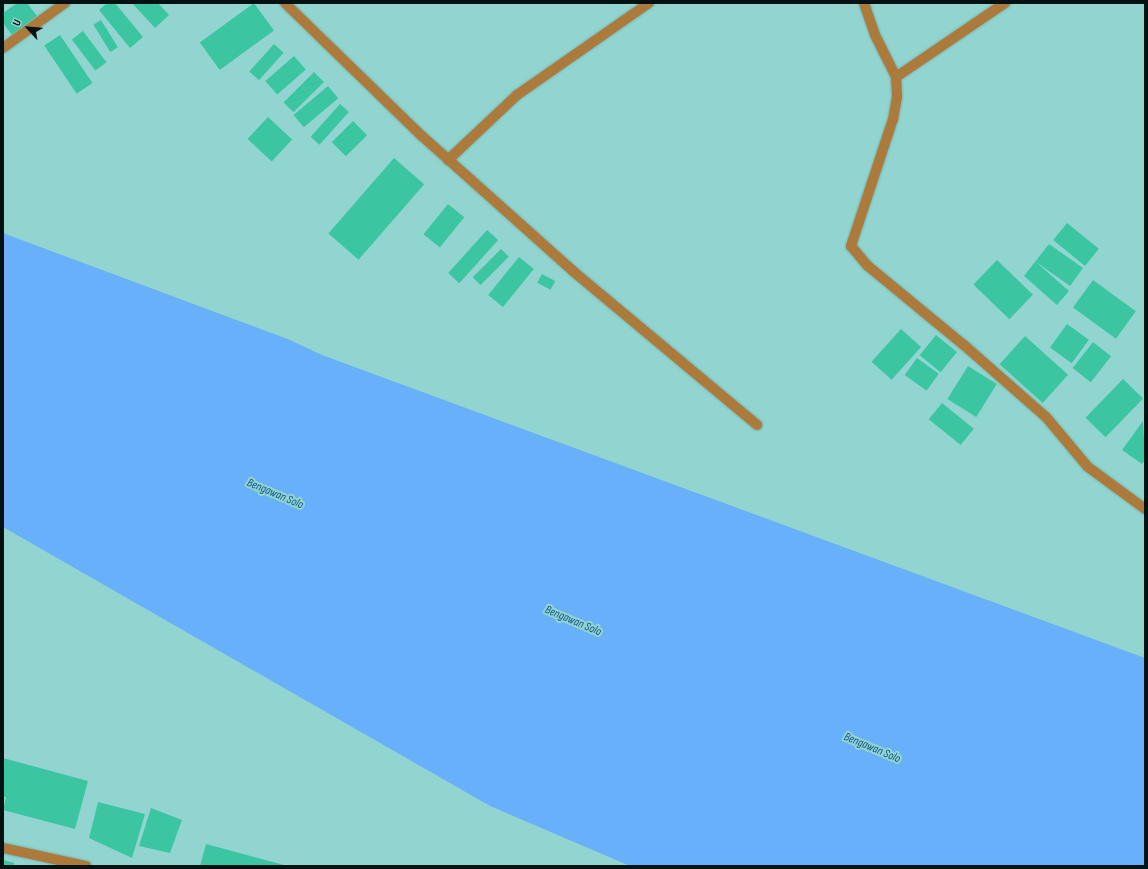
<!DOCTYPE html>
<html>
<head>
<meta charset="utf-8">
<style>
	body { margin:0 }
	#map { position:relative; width:1148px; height:869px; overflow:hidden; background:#92d5d0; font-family:"Sofia Sans Condensed",sans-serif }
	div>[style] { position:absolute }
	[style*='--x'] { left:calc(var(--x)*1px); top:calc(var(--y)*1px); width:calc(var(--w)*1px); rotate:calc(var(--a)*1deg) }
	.water>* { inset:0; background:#68b0fa }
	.building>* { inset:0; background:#3bc6a1; transform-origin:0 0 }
	.roads { filter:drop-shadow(0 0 1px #78b2ae) drop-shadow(0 0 1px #78b2ae) }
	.minor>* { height:10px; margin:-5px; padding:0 5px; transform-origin:5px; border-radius:5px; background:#ac7b3c }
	span { translate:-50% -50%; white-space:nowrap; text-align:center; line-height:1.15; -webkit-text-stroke:4px #92d5d0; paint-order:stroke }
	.water-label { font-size:12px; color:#0e528d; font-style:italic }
	.frame { position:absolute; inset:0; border:4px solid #001312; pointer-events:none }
	.north { position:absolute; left:8px; top:8px; width:40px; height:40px; -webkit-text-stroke:3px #92d5d0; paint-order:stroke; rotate:296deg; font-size:11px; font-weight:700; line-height:16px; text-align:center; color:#001312 }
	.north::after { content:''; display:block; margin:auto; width:14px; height:18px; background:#001312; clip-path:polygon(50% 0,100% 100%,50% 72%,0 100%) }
</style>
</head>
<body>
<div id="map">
	<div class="water">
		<i style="clip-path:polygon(3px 233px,290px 340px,322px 355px,1145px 658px,1145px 866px,630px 866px,490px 806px,3px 527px)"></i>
	</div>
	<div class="building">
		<i style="clip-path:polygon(17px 3px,27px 3px,37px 16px,12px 35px,3px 23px,3px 13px)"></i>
		<i style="clip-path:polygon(107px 3px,115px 3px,143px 37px,130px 48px,99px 10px)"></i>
		<i style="clip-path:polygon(132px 3px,158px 3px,169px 15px,155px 28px)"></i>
		<i style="left:254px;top:3px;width:34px;height:67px;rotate:54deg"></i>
		<i style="left:101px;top:20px;width:32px;height:9px;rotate:58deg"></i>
		<i style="left:83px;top:31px;width:39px;height:14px;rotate:53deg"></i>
		<i style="left:60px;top:35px;width:58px;height:19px;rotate:56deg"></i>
		<i style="left:274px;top:44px;width:13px;height:37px;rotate:42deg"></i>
		<i style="left:294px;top:56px;width:18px;height:38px;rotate:49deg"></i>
		<i style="left:314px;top:72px;width:14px;height:43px;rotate:45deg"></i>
		<i style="left:328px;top:86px;width:16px;height:45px;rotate:50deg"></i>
		<i style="left:340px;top:104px;width:12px;height:44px;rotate:42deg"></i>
		<i style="left:268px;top:117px;width:33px;height:30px;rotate:43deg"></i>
		<i style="left:353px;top:121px;width:20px;height:30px;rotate:45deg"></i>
		<i style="left:394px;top:158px;width:40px;height:100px;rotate:41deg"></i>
		<i style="left:448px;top:204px;width:21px;height:39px;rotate:39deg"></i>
		<i style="left:1067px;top:223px;width:41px;height:22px;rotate:39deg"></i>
		<i style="left:487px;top:230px;width:15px;height:58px;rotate:42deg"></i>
		<i style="clip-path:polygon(1049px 244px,1083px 268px,1070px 286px,1036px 262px,1069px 291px,1057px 305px,1024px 276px)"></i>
		<i style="left:501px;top:249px;width:11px;height:40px;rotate:45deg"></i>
		<i style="left:519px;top:257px;width:19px;height:49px;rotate:39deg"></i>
		<i style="left:997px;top:260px;width:50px;height:34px;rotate:44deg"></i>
		<i style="left:542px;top:274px;width:15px;height:10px;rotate:28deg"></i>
		<i style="left:1093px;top:280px;width:53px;height:34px;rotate:36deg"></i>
		<i style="left:1067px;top:324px;width:27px;height:29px;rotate:36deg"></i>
		<i style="left:901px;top:329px;width:27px;height:44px;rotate:42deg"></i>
		<i style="left:936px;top:335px;width:27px;height:26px;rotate:39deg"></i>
		<i style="left:1025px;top:336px;width:58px;height:38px;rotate:42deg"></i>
		<i style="left:1093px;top:342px;width:23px;height:33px;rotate:38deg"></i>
		<i style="left:917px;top:358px;width:27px;height:21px;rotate:36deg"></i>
		<i style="left:968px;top:366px;width:34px;height:39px;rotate:32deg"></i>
		<i style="left:1123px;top:379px;width:28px;height:54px;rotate:44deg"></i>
		<i style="left:942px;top:403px;width:41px;height:21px;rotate:39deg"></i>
		<i style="clip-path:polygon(1143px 421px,1145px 460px,1142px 464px,1122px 450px)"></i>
		<i style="clip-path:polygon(3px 758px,88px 781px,75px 829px,3px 810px,6px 797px,3px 797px)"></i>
		<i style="clip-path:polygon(98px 802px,145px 814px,132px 858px,89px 838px)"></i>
		<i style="clip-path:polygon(151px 808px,182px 820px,170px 853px,139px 846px)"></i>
		<i style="clip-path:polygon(206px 844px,288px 866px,200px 866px)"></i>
		<i style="clip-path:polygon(3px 860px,14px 863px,14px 866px,3px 866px)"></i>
	</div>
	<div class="roads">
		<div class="minor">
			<i style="--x:285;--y:3;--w:191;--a:44.2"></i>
			<i style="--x:422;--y:136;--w:203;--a:41.8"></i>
			<i style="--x:573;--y:271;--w:240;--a:39.9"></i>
			<i style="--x:864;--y:3;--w:34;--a:71"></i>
			<i style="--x:875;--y:35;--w:47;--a:63.4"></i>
			<i style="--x:896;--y:77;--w:20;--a:87"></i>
			<i style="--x:897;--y:97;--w:22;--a:100"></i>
			<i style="--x:893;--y:119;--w:134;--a:108.3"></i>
			<i style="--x:851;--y:246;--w:26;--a:50"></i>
			<i style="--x:868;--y:266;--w:124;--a:39.5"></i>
			<i style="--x:964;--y:345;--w:109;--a:41.3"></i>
			<i style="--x:1046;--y:417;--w:65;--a:50"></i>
			<i style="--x:1088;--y:467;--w:71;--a:36.4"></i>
			<i style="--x:3;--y:48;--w:77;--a:-36"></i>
			<i style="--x:896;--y:77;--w:132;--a:-34.2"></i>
			<i style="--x:448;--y:160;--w:95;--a:-43.3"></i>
			<i style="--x:517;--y:95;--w:161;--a:-34.9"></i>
			<i style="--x:3;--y:848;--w:85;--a:12.2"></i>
		</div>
	</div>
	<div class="water-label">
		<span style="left:275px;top:494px;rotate:23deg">Bengawan Solo</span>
		<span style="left:573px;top:621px;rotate:23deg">Bengawan Solo</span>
		<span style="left:872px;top:748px;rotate:23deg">Bengawan Solo</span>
	</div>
	<div class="frame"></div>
	<div class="north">U</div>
</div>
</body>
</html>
